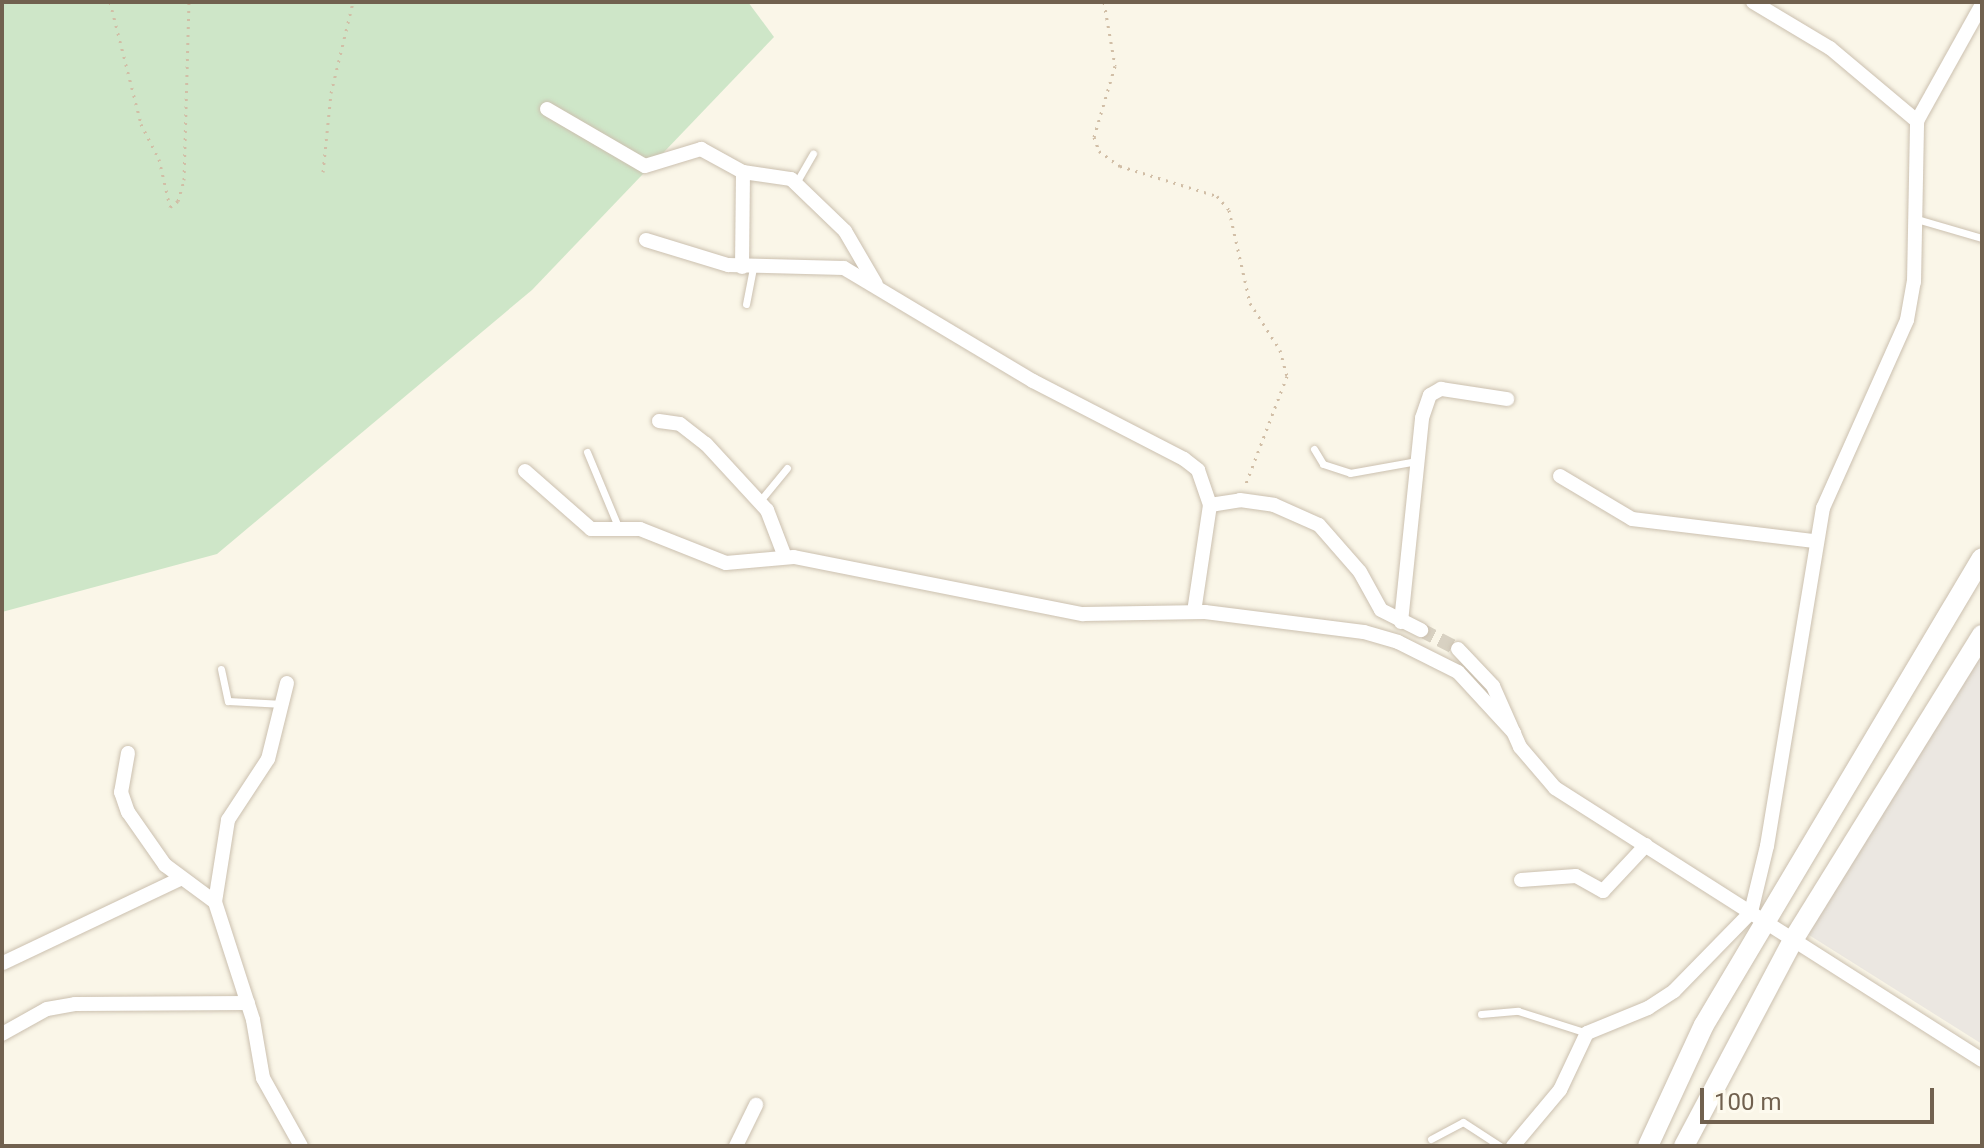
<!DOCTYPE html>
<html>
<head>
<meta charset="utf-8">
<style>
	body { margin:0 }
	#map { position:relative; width:1984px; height:1148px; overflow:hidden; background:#faf6e8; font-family:Roboto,sans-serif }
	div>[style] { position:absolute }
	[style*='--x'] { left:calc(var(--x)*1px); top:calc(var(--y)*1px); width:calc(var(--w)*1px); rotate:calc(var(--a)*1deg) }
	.industrial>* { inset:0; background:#ebe7e1 }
	.green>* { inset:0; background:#cee6c8 }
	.street-tunnel>* { height:14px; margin-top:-7px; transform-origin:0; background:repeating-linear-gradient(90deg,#d8d1c2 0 14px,transparent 0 21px) }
	.path>* { height:3px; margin-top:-1.5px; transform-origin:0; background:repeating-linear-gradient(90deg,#d1bea6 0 2px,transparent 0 8px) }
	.roads { filter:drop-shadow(0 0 2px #cbc0af) drop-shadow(0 0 2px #cbc0af) }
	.lane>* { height:7px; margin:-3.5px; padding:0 3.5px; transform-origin:3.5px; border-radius:3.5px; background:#fff }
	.street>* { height:14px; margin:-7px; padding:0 7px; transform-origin:7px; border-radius:7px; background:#fff }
	.secondary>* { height:20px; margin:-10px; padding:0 10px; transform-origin:10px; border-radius:10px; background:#fff }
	span { translate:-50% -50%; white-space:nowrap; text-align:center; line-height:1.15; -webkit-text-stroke:6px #fdfaee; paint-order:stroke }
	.frame { position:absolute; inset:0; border:4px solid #71614f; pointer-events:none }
	.scale { position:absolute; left:1700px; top:1088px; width:234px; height:36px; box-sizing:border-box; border:4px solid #71614f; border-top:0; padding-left:10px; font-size:24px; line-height:28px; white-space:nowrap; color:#71614f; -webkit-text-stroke:6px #fdfaee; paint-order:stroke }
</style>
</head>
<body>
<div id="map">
	<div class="industrial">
		<i style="clip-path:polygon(1982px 644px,1982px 1044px,1801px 930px)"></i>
	</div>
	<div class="green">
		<i style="clip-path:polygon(2px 2px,748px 2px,774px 37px,532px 290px,217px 554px,2px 612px)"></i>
	</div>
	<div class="street-tunnel">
		<i style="--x:1421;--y:630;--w:42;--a:27.2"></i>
	</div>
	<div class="path">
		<i style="--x:110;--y:2;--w:126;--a:75.7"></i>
		<i style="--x:141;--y:124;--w:39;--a:63"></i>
		<i style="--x:159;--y:159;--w:49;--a:77.1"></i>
		<i style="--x:170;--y:207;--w:10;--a:-37"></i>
		<i style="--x:178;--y:201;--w:22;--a:-74"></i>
		<i style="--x:184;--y:180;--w:178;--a:-88.4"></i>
		<i style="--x:1104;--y:2;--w:65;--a:80.2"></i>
		<i style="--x:1115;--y:66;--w:74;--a:106.5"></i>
		<i style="--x:1094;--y:137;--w:15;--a:70"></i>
		<i style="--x:1099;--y:151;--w:26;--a:36"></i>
		<i style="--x:1120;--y:166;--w:102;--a:17.2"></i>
		<i style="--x:1217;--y:196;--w:18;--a:49"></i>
		<i style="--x:1229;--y:210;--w:95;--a:77.3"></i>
		<i style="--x:1250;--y:303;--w:56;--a:57.4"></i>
		<i style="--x:1280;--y:350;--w:27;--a:75"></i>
		<i style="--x:1287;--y:376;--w:118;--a:110.9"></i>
		<i style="--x:323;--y:172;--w:79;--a:-84.2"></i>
		<i style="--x:331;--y:93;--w:94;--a:-76.4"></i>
	</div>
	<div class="roads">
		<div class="lane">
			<i style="--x:796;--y:183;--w:34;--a:-60"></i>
			<i style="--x:1917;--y:219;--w:68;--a:16.3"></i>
			<i style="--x:746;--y:304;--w:38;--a:-79"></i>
			<i style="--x:1314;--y:449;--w:17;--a:59"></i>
			<i style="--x:1323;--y:464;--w:28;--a:18"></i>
			<i style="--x:1350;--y:473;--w:68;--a:-10.2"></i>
			<i style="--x:587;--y:452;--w:83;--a:67.4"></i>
			<i style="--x:759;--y:502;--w:44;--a:-50.5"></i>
			<i style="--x:221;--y:669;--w:33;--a:78"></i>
			<i style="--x:228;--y:701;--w:55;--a:3.1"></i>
			<i style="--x:1481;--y:1014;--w:37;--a:-5"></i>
			<i style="--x:1518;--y:1011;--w:72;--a:17.7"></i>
			<i style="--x:1431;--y:1139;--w:36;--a:-28"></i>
			<i style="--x:1463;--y:1122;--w:44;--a:33"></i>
		</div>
		<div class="street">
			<i style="--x:1753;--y:2;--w:90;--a:30.9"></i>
			<i style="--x:1830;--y:48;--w:114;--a:40"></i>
			<i style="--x:547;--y:109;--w:113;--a:30.2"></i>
			<i style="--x:645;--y:166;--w:59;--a:-16.9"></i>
			<i style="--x:701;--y:149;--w:48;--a:28.7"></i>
			<i style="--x:743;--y:172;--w:49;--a:8.3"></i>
			<i style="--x:791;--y:179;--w:75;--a:43.9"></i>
			<i style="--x:845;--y:231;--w:61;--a:59.7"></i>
			<i style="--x:646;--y:240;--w:86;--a:17"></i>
			<i style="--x:728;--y:265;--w:116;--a:1.5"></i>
			<i style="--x:844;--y:268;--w:220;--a:30.9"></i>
			<i style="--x:1033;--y:381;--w:170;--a:27.3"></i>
			<i style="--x:1184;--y:459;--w:18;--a:38"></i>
			<i style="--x:1198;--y:470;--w:37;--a:71"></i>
			<i style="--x:1210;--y:505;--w:108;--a:98.5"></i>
			<i style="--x:742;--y:267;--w:95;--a:-89.4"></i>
			<i style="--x:659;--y:421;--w:21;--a:8"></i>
			<i style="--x:680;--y:424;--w:33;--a:38"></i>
			<i style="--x:706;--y:444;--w:90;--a:47.3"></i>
			<i style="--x:767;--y:510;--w:50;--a:69"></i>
			<i style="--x:525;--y:471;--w:88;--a:41.3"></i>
			<i style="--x:591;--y:529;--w:49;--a:0"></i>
			<i style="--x:640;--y:529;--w:92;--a:21.6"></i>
			<i style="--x:726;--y:563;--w:68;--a:-5"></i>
			<i style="--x:794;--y:557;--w:295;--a:11.2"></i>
			<i style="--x:1083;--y:614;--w:122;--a:-0.9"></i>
			<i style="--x:1205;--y:612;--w:160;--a:7.2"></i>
			<i style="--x:1364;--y:632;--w:35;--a:16"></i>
			<i style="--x:1398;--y:642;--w:67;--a:26.6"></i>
			<i style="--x:1458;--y:672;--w:83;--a:47.4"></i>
			<i style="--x:1560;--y:476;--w:84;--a:30.8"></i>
			<i style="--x:1632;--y:519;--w:184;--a:6.9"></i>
			<i style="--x:1210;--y:505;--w:30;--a:-9"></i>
			<i style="--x:1240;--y:500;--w:34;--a:8"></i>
			<i style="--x:1274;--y:505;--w:49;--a:24"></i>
			<i style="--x:1319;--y:525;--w:62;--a:48.9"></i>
			<i style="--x:1360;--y:572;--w:43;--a:61.1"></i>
			<i style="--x:1381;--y:610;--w:45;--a:26.6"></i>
			<i style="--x:1401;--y:622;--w:205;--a:-84.1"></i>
			<i style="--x:1422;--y:418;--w:24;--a:-71"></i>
			<i style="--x:1430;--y:395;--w:13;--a:-29"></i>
			<i style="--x:1441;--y:389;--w:67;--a:8.6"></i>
			<i style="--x:1458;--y:649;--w:51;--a:46.6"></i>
			<i style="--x:1493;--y:686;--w:67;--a:66.1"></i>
			<i style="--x:1520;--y:747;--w:54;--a:49.5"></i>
			<i style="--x:1555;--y:788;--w:506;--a:32.5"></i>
			<i style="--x:287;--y:683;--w:78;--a:104"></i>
			<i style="--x:268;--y:759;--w:73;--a:123.3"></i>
			<i style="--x:228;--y:820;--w:83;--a:99"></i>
			<i style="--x:215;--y:902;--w:124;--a:72.1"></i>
			<i style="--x:253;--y:1020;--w:59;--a:80.2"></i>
			<i style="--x:263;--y:1078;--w:78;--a:60.8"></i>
			<i style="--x:128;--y:753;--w:40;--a:100"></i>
			<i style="--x:121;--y:792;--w:21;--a:71"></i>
			<i style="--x:128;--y:812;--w:65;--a:55.1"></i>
			<i style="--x:165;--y:865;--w:62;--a:36.5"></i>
			<i style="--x:1521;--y:880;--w:55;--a:-4.2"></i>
			<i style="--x:1576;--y:876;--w:31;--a:29"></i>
			<i style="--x:1603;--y:891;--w:63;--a:-46.9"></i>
			<i style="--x:3;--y:963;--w:196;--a:-25.4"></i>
			<i style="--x:2;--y:1034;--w:51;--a:-29.1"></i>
			<i style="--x:47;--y:1009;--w:28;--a:-10"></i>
			<i style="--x:75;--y:1004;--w:173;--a:-0.3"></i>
			<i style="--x:736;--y:1146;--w:46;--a:-64"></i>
			<i style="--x:1513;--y:1146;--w:73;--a:-50"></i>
			<i style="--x:1560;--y:1090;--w:63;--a:-64.7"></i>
			<i style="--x:1587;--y:1033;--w:66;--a:-22.3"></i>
			<i style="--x:1648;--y:1008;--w:31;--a:-33"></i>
			<i style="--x:1674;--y:991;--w:110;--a:-45.7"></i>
			<i style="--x:1751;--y:912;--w:68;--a:-76.4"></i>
			<i style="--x:1767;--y:846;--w:343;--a:-80.6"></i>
			<i style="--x:1823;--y:508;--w:206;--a:-65.9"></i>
			<i style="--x:1907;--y:320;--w:39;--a:-80"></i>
			<i style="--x:1914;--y:282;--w:161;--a:-88.9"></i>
			<i style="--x:1917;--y:121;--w:134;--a:-60.9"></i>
		</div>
		<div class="secondary">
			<i style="--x:1648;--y:1146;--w:133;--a:-65.2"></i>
			<i style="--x:1704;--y:1025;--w:543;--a:-59.24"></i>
			<i style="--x:1684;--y:1146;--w:233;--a:-62.1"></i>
			<i style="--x:1793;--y:940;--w:359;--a:-58.2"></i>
		</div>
	</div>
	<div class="frame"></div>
	<div class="scale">100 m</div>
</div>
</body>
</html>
